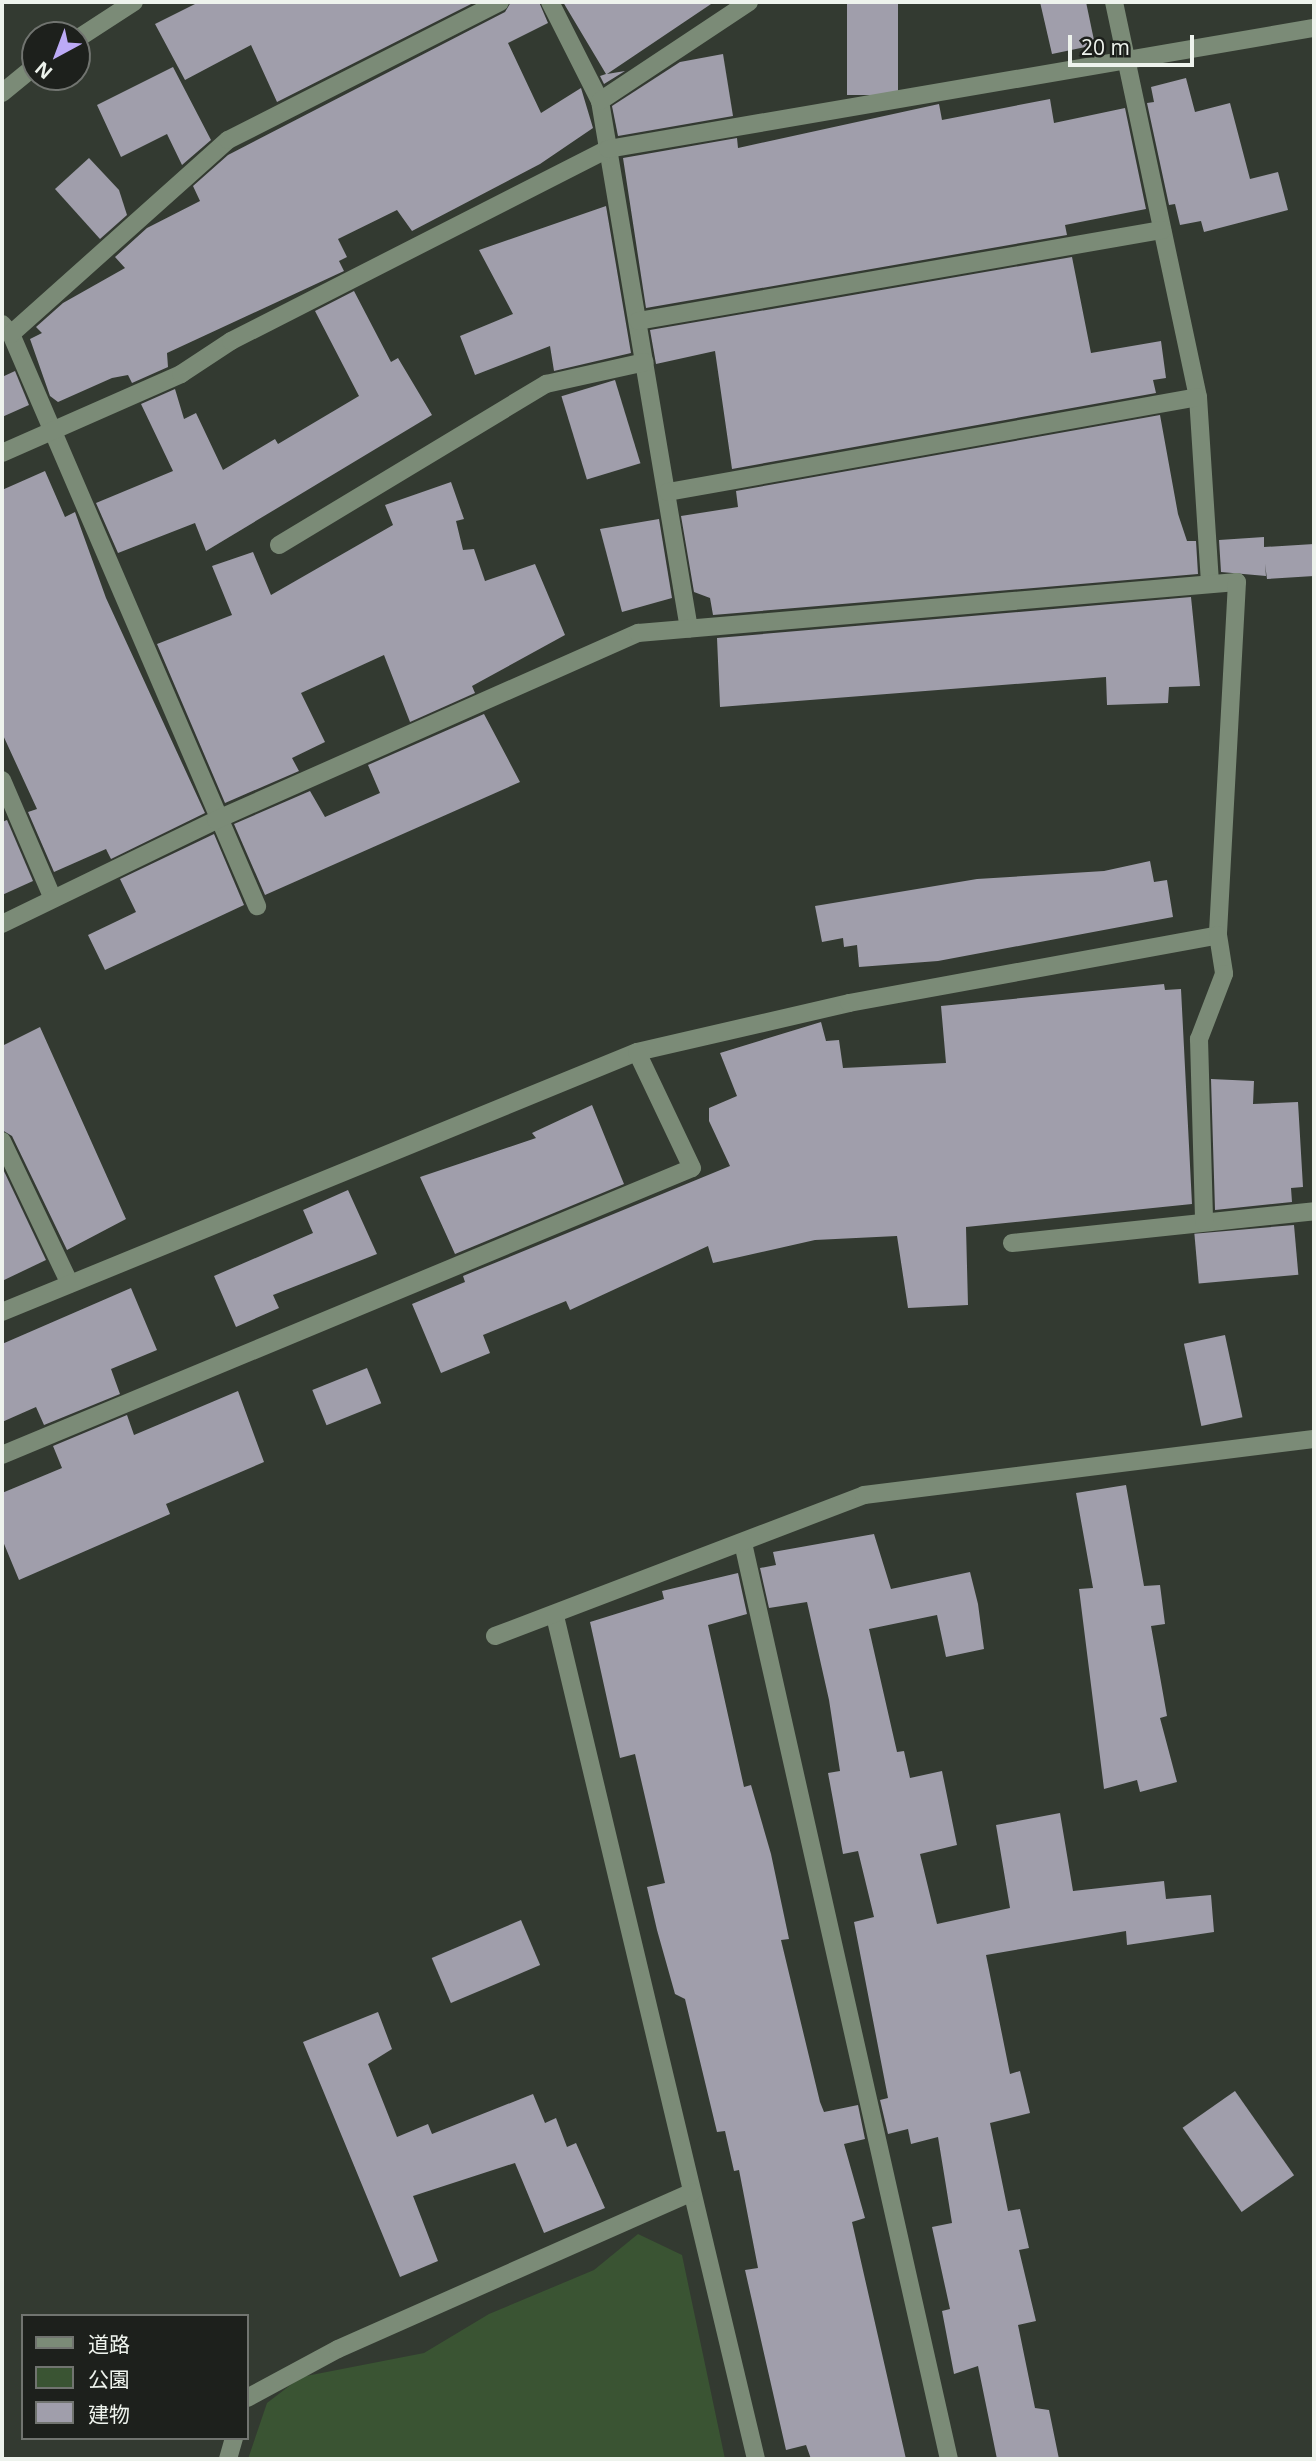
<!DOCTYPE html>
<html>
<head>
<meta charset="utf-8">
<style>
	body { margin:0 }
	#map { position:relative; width:1316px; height:2461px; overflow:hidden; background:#333a31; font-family:"Open Sans","Noto Sans JP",sans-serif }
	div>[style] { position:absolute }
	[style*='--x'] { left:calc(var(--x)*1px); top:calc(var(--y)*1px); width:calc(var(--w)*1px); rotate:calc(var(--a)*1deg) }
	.green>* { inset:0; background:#3a5433 }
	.building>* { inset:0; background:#a09eab; transform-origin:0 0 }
	.minor>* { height:18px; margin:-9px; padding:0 9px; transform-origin:9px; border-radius:9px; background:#7b8b77 }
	span { translate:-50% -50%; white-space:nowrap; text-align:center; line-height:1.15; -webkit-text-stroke:7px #1d201c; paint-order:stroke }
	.frame { position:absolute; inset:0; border:4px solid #eef3ed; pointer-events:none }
	.legend { position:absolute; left:21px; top:2314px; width:228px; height:126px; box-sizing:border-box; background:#1d201c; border:2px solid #717470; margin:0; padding:9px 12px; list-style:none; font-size:21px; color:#eef3ed }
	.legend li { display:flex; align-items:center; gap:14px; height:35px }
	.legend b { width:35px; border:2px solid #717470 }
	.north { position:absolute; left:21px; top:21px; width:70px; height:70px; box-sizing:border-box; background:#1d201c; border:2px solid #717470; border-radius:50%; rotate:221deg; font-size:19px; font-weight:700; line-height:28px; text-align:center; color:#eef3ed }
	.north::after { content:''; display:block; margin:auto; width:24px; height:32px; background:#bcaaf6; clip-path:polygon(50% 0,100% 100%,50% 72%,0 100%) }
	.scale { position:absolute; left:1068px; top:35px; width:126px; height:32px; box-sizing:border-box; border:4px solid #eef3ed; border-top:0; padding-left:9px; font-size:21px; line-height:24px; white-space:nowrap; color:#eef3ed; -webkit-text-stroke:5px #1d201c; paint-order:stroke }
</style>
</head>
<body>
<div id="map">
	<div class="green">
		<i style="clip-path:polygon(638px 2234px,682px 2255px,725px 2459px,248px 2459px,267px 2403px,301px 2377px,424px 2353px,489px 2314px,594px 2270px)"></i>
	</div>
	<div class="building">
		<i style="clip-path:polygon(199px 2px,475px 2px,277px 102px,251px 45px,185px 80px,155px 24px)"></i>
		<i style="clip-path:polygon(511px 2px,539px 2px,548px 23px,508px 43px,541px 113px,581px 88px,593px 128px,540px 164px,412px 231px,397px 210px,338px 239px,347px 257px,339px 261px,344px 271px,167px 353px,168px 367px,132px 383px,128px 375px,112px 378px,58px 402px,50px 396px,30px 339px,42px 333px,36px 327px,63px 303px,125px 268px,115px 257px,147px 228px,200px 201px,193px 186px,228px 155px,505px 12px)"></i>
		<i style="clip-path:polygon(563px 2px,714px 2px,607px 74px,625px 71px,604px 84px,600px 76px,606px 74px)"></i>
		<i style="left:847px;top:2px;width:51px;height:93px"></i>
		<i style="clip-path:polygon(1040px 2px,1086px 2px,1095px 45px,1052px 54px)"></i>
		<i style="clip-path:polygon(723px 54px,733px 116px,618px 136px,612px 106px,680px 62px)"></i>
		<i style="clip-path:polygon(173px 67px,211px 140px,182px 165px,167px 134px,121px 157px,97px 105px)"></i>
		<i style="clip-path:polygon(1186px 78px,1195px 112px,1230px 103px,1250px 179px,1278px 172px,1288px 210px,1204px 232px,1201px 221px,1180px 225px,1175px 204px,1169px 205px,1147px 103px,1154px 102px,1151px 87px)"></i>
		<i style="clip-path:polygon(1050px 99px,1054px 123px,1125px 108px,1146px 209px,1065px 225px,1067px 235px,646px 308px,623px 158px,737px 138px,738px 148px,939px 104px,942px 120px)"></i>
		<i style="clip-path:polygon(89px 158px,119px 190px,127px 215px,100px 239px,55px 189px)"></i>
		<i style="clip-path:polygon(606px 206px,631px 353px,554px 371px,550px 346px,475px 375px,460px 336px,513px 314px,479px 250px)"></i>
		<i style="clip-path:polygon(1072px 257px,1091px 353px,1161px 341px,1166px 378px,1153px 380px,1156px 393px,732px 469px,715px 351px,656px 364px,650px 330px)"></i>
		<i style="clip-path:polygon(354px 291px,391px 362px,398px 358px,432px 415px,206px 551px,195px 523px,118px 553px,96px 503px,173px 471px,141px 404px,175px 389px,184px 419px,196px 413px,223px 470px,275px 439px,278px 444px,359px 396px,315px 311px)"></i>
		<i style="clip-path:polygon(15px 371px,29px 405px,2px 417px,2px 377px)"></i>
		<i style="left:615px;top:380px;width:87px;height:56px;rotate:73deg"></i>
		<i style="clip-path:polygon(1160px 415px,1178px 514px,1187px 541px,1196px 541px,1198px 574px,713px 615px,710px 598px,694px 592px,681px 516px,738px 507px,736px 491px)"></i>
		<i style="clip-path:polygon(45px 471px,65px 517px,75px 512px,106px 598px,205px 813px,111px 859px,106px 849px,54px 872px,28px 812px,37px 809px,2px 733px,2px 490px)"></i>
		<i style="clip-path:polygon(451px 482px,464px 519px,456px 521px,463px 550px,474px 549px,485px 581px,535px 564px,565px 635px,472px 686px,475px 693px,410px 722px,384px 655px,301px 693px,325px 742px,292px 758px,299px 771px,225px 803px,157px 644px,232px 615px,212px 566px,253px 552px,271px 595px,393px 525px,385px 505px)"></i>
		<i style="clip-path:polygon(659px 519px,672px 598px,622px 612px,600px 529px)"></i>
		<i style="clip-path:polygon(1264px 537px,1264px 547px,1314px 544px,1314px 576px,1267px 579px,1265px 564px,1266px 576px,1221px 572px,1219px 540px)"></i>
		<i style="clip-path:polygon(1191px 597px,1200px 686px,1169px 687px,1168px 703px,1107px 705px,1106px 677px,720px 707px,717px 638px)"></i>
		<i style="clip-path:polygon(484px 714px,520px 782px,265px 895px,234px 824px,310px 791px,325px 817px,380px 793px,368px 765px)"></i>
		<i style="clip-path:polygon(7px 820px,33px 881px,2px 895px,2px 822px)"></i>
		<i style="clip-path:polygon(214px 834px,244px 905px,105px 970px,88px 935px,136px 912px,120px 879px)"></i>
		<i style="clip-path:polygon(1150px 861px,1154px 882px,1167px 880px,1173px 917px,938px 961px,859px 967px,857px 945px,844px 947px,843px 938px,822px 942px,815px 906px,977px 879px,1104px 871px)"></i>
		<i style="clip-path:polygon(1164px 984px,1165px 990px,1181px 989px,1192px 1204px,966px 1227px,968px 1305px,908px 1308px,897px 1236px,815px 1240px,713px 1263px,708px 1246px,570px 1310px,566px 1301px,483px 1335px,490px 1353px,441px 1373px,412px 1304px,465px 1282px,463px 1276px,730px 1166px,709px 1121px,709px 1108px,737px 1096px,720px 1053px,821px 1022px,826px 1041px,839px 1040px,843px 1068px,946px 1063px,941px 1006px)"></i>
		<i style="clip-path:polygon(40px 1027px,126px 1219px,67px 1250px,12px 1136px,2px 1130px,2px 1046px)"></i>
		<i style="clip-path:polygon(1211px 1079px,1254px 1081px,1253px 1104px,1298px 1102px,1303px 1187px,1291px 1188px,1292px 1202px,1215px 1210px)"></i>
		<i style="clip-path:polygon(592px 1105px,624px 1184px,455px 1254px,420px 1177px,536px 1138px,532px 1133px)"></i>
		<i style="clip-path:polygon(2px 1167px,46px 1260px,2px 1281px)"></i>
		<i style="clip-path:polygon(348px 1190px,377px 1254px,273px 1295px,279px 1308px,236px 1327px,214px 1276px,313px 1233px,303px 1210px)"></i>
		<i style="left:1294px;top:1225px;width:50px;height:100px;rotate:85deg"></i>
		<i style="clip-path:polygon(131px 1288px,157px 1350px,111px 1369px,120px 1394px,44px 1425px,36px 1407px,2px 1422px,2px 1344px)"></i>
		<i style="left:1225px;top:1335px;width:84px;height:42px;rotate:78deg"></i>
		<i style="left:367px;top:1368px;width:38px;height:59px;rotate:68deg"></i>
		<i style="clip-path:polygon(238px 1391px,264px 1462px,166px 1504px,170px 1514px,19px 1580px,2px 1539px,2px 1493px,62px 1468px,53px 1446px,127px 1415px,134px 1435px)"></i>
		<i style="clip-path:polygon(1126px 1485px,1144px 1586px,1160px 1585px,1165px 1624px,1151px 1626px,1167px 1716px,1160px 1718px,1177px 1782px,1140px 1792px,1137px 1780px,1104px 1789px,1079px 1589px,1093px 1588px,1076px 1493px)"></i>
		<i style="clip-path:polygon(874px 1534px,891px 1589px,970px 1572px,978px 1604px,984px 1649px,946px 1657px,937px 1615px,869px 1629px,897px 1752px,904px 1751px,910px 1778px,942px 1771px,957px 1845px,920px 1854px,937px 1924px,1010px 1908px,996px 1825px,1060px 1813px,1073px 1891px,1164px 1881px,1166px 1899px,1211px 1895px,1214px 1932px,1127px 1945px,1126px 1931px,986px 1955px,1010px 2074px,1020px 2071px,1030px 2113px,990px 2123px,1008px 2211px,1020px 2209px,1029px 2248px,1019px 2250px,1036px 2321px,1018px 2325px,1035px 2408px,1049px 2410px,1059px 2459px,997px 2459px,978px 2366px,954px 2374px,942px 2311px,950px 2309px,932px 2227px,952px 2223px,938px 2137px,911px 2144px,908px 2129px,888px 2134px,880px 2100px,888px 2098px,854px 1922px,874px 1917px,858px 1851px,843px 1854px,828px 1773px,840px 1771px,829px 1700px,807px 1602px,769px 1608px,760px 1568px,776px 1565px,773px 1552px)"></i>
		<i style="clip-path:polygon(738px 1573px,747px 1614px,708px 1625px,744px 1787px,751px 1785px,771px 1854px,789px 1939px,781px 1940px,820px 2102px,824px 2112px,858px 2105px,865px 2139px,844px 2144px,865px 2218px,852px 2222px,906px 2459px,811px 2459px,806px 2445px,786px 2450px,745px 2270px,758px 2268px,739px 2170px,734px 2171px,725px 2131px,717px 2132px,685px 1999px,675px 1994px,657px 1930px,647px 1887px,665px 1883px,635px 1754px,620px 1758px,590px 1622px,664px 1599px,662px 1591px)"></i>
		<i style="left:521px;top:1920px;width:49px;height:97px;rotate:67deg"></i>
		<i style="clip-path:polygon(378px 2012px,392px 2049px,368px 2064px,397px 2137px,428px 2124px,432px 2134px,533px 2094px,545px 2123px,556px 2118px,567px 2147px,576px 2143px,605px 2208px,544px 2233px,515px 2163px,413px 2196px,438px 2261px,400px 2277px,303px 2042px)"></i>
		<i style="left:1235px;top:2091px;width:103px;height:64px;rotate:55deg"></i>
	</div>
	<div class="minor">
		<i style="--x:550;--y:2;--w:111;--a:63.2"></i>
		<i style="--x:600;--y:101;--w:535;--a:80.43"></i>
		<i style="--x:1114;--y:2;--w:404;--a:78"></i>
		<i style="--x:1198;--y:397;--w:187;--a:86.3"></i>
		<i style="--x:77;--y:39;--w:68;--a:-33"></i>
		<i style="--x:2;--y:93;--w:43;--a:-39.3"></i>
		<i style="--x:600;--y:101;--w:179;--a:-33.6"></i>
		<i style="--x:638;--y:321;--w:532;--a:-9.85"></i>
		<i style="--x:2;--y:324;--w:13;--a:48"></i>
		<i style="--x:11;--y:334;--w:623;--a:66.73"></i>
		<i style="--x:11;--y:334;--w:291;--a:-41.8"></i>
		<i style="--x:228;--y:140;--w:305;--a:-26.9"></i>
		<i style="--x:2;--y:453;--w:196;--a:-23.8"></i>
		<i style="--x:181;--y:374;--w:60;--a:-33.4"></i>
		<i style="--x:231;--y:341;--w:423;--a:-27"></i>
		<i style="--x:608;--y:149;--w:716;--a:-9.73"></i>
		<i style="--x:668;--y:492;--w:538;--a:-10.16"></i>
		<i style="--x:279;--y:545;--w:312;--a:-31.1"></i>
		<i style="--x:546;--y:384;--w:101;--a:-12.5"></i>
		<i style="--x:2;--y:780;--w:129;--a:66.8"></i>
		<i style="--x:2;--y:924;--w:238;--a:-25.9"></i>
		<i style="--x:216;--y:820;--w:462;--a:-23.9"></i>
		<i style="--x:638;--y:633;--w:601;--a:-4.87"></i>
		<i style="--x:1237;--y:582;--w:354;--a:93.1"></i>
		<i style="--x:2;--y:1141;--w:158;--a:64.6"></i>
		<i style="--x:1012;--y:1243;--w:304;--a:-6"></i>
		<i style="--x:2;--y:1312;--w:686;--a:-22.27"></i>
		<i style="--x:637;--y:1052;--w:218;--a:-13"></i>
		<i style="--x:849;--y:1003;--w:375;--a:-10.4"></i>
		<i style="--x:1218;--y:935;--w:39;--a:81"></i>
		<i style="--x:1224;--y:974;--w:70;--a:111"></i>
		<i style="--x:1199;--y:1039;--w:183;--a:88.4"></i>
		<i style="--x:2;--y:1455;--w:747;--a:-22.58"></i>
		<i style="--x:692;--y:1168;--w:128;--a:-115.4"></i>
		<i style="--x:743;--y:1543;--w:939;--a:77.33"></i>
		<i style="--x:555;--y:1616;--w:867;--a:76.59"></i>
		<i style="--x:495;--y:1636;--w:395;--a:-20.9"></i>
		<i style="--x:864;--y:1495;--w:453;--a:-7.1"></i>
		<i style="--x:247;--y:2398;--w:103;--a:-28.3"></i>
		<i style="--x:338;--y:2349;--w:387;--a:-23.9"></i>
		<i style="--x:228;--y:2459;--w:22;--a:-74"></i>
	</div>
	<div class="frame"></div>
	<ul class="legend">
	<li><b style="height:9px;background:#7b8b77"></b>道路</li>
	<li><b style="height:19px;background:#3a5433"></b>公園</li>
	<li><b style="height:19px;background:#a09eab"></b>建物</li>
	</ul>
	<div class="north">N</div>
	<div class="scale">20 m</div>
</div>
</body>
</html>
